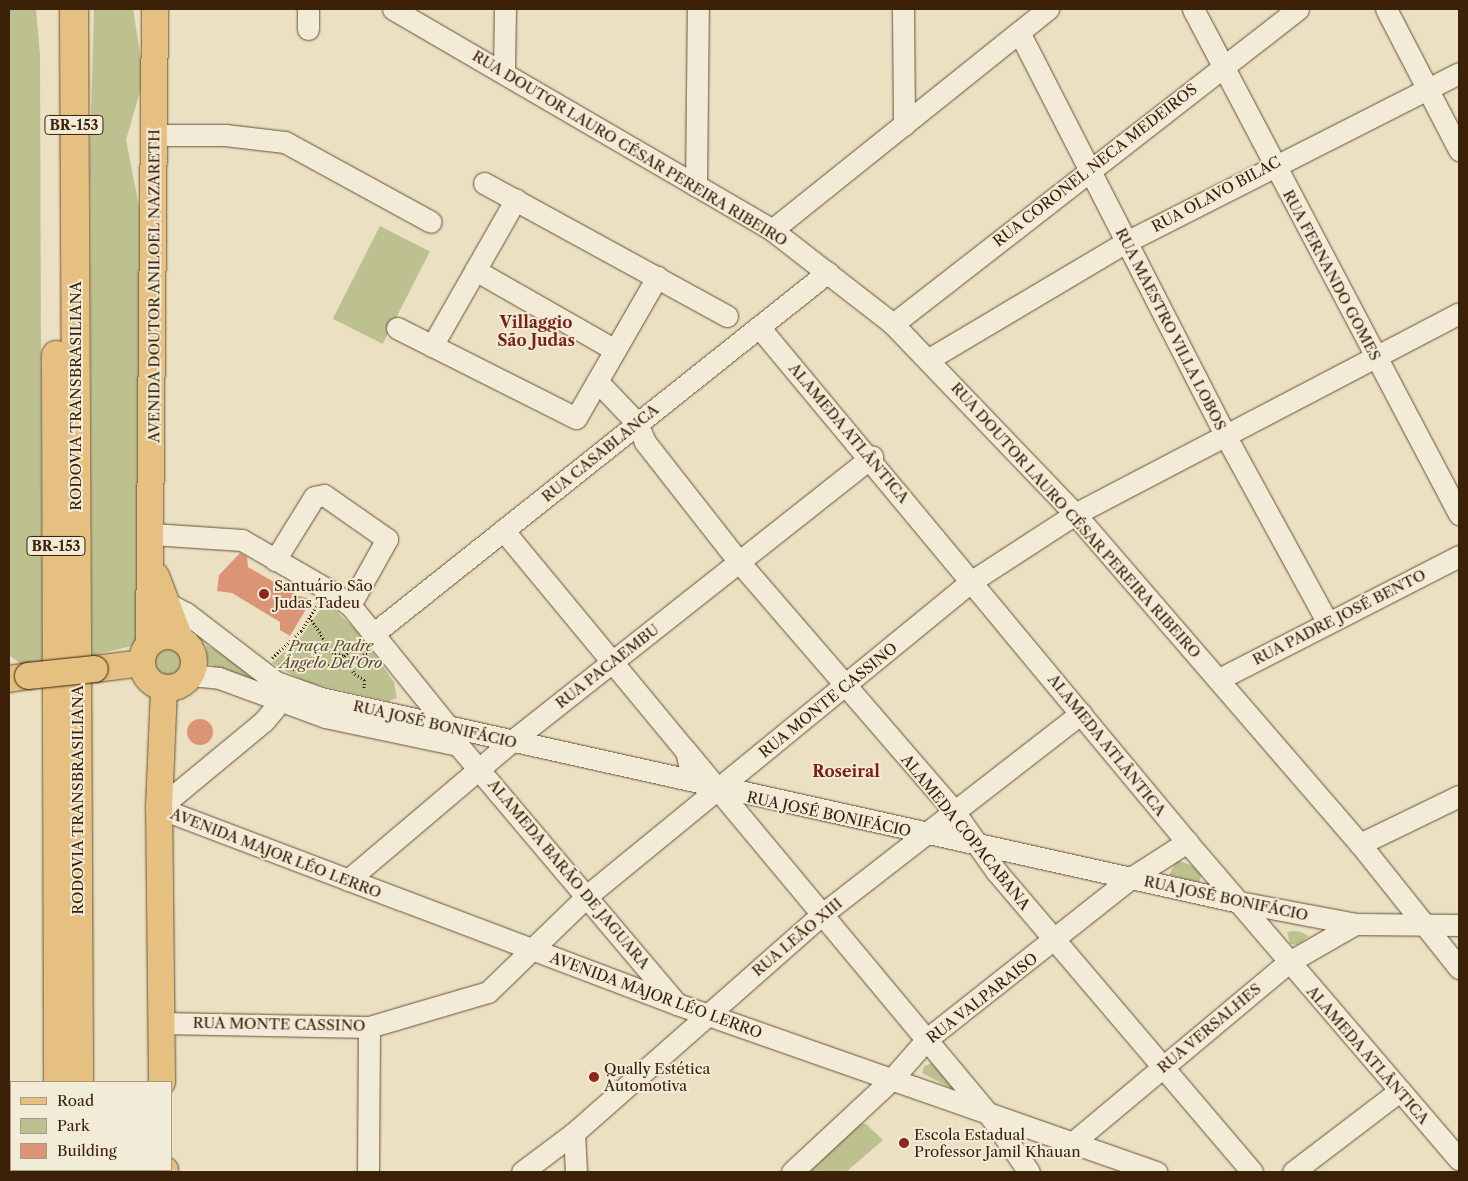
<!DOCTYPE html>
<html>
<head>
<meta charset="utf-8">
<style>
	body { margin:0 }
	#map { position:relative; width:1468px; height:1181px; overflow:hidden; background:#ebe0c1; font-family:"Libre Caslon Text",serif }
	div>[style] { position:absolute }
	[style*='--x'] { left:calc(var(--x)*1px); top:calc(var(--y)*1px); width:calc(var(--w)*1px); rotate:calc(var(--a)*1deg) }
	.green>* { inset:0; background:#bdc18f; transform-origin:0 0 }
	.round { border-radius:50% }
	.building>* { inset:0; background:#db9576 }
	.path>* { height:2.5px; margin-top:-1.25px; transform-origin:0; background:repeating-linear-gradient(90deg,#3b2107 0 1px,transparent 0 3.5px) }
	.roads { filter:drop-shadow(0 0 1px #675136) drop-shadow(0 0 1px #675136) }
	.minor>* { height:21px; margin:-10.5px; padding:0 10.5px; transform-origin:10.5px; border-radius:10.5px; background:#f2ebd7 }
	.major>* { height:26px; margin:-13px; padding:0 13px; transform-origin:13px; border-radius:13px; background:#e6c080 }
	.major>.ring { margin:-13px; padding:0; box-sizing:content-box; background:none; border:26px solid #e6c080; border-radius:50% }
	.highway>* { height:28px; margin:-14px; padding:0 14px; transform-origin:14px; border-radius:14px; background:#e6c080 }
	.bridges { filter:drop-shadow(0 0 1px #3b2107) drop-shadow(0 0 1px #3b2107) }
	.major-bridge>* { height:26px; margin:-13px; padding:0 13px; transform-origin:13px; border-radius:13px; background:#e6c080 }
	.dots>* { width:14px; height:14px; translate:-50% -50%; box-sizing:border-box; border:2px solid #f2ebd7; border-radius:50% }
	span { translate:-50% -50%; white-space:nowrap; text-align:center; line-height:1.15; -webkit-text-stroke:4px #f2ebd7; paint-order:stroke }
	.shield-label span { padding:1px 4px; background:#f2ebd7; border:1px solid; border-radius:4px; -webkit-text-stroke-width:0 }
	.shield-label { font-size:14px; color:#3b2107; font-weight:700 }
	.street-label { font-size:15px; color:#3b2107 }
	.poi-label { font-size:15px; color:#3b2107 }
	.left { translate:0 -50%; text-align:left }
	.park-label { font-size:15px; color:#5c4929; font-style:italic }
	.neighbourhood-label { font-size:16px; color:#7a1f14; font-weight:700 }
	.frame { position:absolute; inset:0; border:10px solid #3b2107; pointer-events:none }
	.legend { position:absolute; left:10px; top:1081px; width:162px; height:90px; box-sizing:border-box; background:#f2ebd7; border:1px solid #a99a84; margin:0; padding:6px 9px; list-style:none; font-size:15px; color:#3b2107 }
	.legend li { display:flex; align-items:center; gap:10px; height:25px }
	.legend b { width:25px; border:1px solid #a99a84 }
</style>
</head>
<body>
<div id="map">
	<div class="green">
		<i style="clip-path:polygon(9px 9px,36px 9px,40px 55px,42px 662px,21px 664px,9px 655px)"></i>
		<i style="clip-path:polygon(94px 9px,133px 9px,144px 78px,126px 140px,140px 211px,137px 645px,92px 655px,90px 150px)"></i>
		<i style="left:380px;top:226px;width:56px;height:104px;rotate:27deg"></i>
		<i style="clip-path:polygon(326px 601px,357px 631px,394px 682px,397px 698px,388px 701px,305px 682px,272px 663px,302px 636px)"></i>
		<i style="clip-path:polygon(206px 645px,253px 670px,251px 677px,248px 680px,207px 663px)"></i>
		<i class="round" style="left:155px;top:646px;width:30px;height:30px"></i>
		<i style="clip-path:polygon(1177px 860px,1198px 868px,1202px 873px,1199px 882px,1169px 875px)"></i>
		<i style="clip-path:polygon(1293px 931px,1301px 932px,1309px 936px,1298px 945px,1290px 944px,1287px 932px)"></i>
		<i style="clip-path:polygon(935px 1062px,962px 1094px,922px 1073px,924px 1066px)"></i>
		<i style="clip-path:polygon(860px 1124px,866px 1124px,883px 1140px,846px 1172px,803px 1172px)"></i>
	</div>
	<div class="building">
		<i style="clip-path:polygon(240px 553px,247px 557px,248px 567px,298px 596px,312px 599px,290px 636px,280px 630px,280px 622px,232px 593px,217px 591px,219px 575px)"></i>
		<i class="round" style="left:187px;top:719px;width:26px;height:26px"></i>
	</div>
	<div class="path">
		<i style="--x:310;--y:617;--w:41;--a:57.8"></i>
		<i style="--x:332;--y:652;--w:13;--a:18"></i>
		<i style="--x:344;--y:656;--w:21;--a:59"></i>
		<i style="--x:355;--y:674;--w:12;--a:31"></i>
		<i style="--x:365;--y:680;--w:9;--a:96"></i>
		<i style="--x:344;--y:656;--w:21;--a:-45"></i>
		<i style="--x:272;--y:658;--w:40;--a:-43"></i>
		<i style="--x:301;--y:631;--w:32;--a:-58"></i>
		<i style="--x:293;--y:669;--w:40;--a:-5.7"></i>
		<i style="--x:333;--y:665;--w:36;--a:-19"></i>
		<i style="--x:143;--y:1170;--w:2;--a:90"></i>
	</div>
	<div class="roads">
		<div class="minor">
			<i style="--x:393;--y:9;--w:439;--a:30.2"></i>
			<i style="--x:772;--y:230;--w:153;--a:37.8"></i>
			<i style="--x:893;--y:324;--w:263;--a:46.2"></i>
			<i style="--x:1075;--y:514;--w:436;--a:49.2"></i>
			<i style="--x:1360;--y:844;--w:159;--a:51.4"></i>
			<i style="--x:903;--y:9;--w:116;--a:89.5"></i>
			<i style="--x:1193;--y:9;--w:571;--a:62.22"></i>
			<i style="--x:1386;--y:9;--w:159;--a:62.6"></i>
			<i style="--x:308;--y:29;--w:20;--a:-90"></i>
			<i style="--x:1019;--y:32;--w:453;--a:62.9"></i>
			<i style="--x:1225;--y:435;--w:214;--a:61.3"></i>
			<i style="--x:504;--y:71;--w:62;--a:-89.1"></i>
			<i style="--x:155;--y:135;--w:70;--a:0"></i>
			<i style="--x:225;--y:135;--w:60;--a:6.7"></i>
			<i style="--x:285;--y:142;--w:166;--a:28.7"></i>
			<i style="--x:484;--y:183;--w:277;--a:28.7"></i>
			<i style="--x:696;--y:186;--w:177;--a:-89.4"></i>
			<i style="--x:772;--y:230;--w:354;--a:-38.7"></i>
			<i style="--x:475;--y:270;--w:161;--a:29.7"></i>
			<i style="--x:893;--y:324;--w:513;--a:-37.87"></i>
			<i style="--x:759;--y:327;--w:670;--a:50.27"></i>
			<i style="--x:1187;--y:842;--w:418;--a:49.4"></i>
			<i style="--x:397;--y:328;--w:200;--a:26.7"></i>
			<i style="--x:576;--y:418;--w:163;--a:-60.1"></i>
			<i style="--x:432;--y:346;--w:169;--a:-60.3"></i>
			<i style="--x:929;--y:359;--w:229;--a:-30.7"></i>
			<i style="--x:1126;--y:242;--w:373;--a:-26.9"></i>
			<i style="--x:597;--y:381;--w:58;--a:46.4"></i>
			<i style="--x:637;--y:423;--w:21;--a:67"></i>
			<i style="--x:645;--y:442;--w:154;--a:51.9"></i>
			<i style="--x:740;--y:563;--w:326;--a:49.2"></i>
			<i style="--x:953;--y:810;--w:75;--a:54.8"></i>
			<i style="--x:996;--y:871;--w:395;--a:49.6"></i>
			<i style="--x:503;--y:530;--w:287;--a:50.4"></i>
			<i style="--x:686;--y:751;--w:13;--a:77"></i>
			<i style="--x:152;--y:534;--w:90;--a:3.8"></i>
			<i style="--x:242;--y:540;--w:98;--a:30"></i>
			<i style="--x:327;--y:589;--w:28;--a:35"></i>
			<i style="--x:350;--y:605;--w:154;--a:51.1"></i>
			<i style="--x:275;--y:560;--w:74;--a:-58.2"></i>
			<i style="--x:314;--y:497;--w:10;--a:-11"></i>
			<i style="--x:324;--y:495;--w:77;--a:34.9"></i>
			<i style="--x:387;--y:539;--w:76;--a:119.3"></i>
			<i style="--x:163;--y:601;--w:26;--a:28"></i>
			<i style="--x:186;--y:613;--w:113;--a:37.5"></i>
			<i style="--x:276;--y:682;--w:48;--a:19.6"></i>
			<i style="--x:321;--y:698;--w:940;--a:12.53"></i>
			<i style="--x:1239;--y:902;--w:118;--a:10.7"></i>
			<i style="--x:1355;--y:924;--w:104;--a:0.6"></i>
			<i style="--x:373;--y:634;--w:581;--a:-38.51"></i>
			<i style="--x:191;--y:675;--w:28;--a:6"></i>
			<i style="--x:219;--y:678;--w:113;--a:20.2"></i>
			<i style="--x:325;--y:717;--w:136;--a:11.9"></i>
			<i style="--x:458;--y:745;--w:339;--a:49.8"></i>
			<i style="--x:1219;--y:679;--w:270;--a:-27.1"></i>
			<i style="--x:276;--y:682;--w:27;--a:94"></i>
			<i style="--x:274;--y:709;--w:16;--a:130"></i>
			<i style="--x:264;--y:721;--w:136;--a:140.4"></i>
			<i style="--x:159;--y:808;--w:554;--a:20.73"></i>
			<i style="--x:677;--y:1004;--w:508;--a:19.33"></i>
			<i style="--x:686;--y:751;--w:475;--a:50.2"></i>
			<i style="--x:990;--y:1116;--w:68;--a:55.1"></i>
			<i style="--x:1360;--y:844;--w:110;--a:-25.9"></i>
			<i style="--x:348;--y:880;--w:215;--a:-40.3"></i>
			<i style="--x:512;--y:741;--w:459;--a:-38.3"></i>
			<i style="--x:162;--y:1023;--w:207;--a:1.1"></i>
			<i style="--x:369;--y:1027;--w:124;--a:-16.4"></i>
			<i style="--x:488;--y:992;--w:139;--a:-44.1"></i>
			<i style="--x:588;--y:895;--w:496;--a:-39.3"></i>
			<i style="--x:972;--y:581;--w:123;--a:-33"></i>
			<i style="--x:1075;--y:514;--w:433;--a:-27.6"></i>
			<i style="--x:574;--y:1133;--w:39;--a:87"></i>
			<i style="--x:1071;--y:1144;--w:284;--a:-39.9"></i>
			<i style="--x:1289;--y:962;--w:76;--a:-29.9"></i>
			<i style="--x:368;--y:1172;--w:145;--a:-89.6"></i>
			<i style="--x:522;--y:1172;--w:65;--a:-36.9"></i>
			<i style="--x:574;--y:1133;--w:329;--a:-41.4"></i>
			<i style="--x:821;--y:915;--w:329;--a:-37.8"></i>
			<i style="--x:792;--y:1172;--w:137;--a:-42.9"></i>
			<i style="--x:892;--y:1079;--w:53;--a:-48.8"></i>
			<i style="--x:927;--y:1039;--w:260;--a:-38.3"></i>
			<i style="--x:1131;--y:878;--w:67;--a:-32.7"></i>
			<i style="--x:1293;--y:1172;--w:132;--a:-37.3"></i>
		</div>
		<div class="major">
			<i style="--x:156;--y:576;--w:67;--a:69.1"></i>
			<i class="ring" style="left:142px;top:636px;width:26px;height:26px"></i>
			<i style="--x:149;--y:644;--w:635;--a:-89.46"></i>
			<i style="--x:95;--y:669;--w:47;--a:-7.3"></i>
			<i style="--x:9;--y:679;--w:19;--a:-9"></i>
			<i style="--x:162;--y:1082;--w:274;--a:-90.6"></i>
			<i style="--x:159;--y:808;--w:120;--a:-87.6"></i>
			<i style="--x:165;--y:1170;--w:2;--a:90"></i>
		</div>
		<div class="highway">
			<i style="--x:74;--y:9;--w:1073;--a:89.73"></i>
			<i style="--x:56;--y:355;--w:727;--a:89.84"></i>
			<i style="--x:58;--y:1170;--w:2;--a:90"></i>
			<i style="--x:79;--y:1170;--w:2;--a:90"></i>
		</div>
	</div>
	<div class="bridges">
		<div class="major-bridge">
			<i style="--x:28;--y:676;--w:67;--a:-6"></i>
		</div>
	</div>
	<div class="dots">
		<i style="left:264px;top:594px;background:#8f2418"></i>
		<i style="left:594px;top:1077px;background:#8f2418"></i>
		<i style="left:904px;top:1143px;background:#8f2418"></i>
	</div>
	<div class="shield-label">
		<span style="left:74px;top:125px">BR-153</span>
		<span style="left:56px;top:546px">BR-153</span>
	</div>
	<div class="street-label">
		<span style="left:630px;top:148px;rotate:31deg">RUA DOUTOR LAURO CÉSAR PEREIRA RIBEIRO</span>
		<span style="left:1095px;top:165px;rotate:-38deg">RUA CORONEL NECA MEDEIROS</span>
		<span style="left:1216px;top:194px;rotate:-28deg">RUA OLAVO BILAC</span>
		<span style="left:1332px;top:275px;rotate:62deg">RUA FERNANDO GOMES</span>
		<span style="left:154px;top:286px;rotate:-90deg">AVENIDA DOUTOR ANILOEL NAZARETH</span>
		<span style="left:1171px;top:329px;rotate:63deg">RUA MAESTRO VILLA LOBOS</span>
		<span style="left:76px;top:396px;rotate:-90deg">RODOVIA TRANSBRASILIANA</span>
		<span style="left:849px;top:433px;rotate:50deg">ALAMEDA ATLÂNTICA</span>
		<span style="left:600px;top:453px;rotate:-39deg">RUA CASABLANCA</span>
		<span style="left:1076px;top:520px;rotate:48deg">RUA DOUTOR LAURO CÉSAR PEREIRA RIBEIRO</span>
		<span style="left:1339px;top:617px;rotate:-27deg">RUA PADRE JOSÉ BENTO</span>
		<span style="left:607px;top:666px;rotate:-38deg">RUA PACAEMBU</span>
		<span style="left:828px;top:700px;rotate:-39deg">RUA MONTE CASSINO</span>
		<span style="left:435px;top:724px;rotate:13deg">RUA JOSÉ BONIFÁCIO</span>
		<span style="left:1107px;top:745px;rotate:51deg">ALAMEDA ATLÂNTICA</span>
		<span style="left:78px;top:800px;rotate:-90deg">RODOVIA TRANSBRASILIANA</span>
		<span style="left:829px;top:814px;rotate:12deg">RUA JOSÉ BONIFÁCIO</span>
		<span style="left:966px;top:832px;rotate:51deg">ALAMEDA COPACABANA</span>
		<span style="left:276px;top:853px;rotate:21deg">AVENIDA MAJOR LÉO LERRO</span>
		<span style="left:569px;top:874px;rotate:50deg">ALAMEDA BARÃO DE JAGUARA</span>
		<span style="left:1226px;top:898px;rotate:12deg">RUA JOSÉ BONIFÁCIO</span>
		<span style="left:797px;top:937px;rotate:-40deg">RUA LEÃO XIII</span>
		<span style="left:656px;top:995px;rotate:20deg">AVENIDA MAJOR LÉO LERRO</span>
		<span style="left:982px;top:998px;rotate:-38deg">RUA VALPARAISO</span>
		<span style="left:279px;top:1024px;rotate:1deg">RUA MONTE CASSINO</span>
		<span style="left:1209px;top:1028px;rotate:-40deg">RUA VERSALHES</span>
		<span style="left:1368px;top:1055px;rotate:49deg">ALAMEDA ATLÂNTICA</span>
	</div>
	<div class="poi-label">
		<span class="left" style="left:274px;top:594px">Santuário São<br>Judas Tadeu</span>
		<span class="left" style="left:604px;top:1077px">Qually Estética<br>Automotiva</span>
		<span class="left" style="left:914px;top:1143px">Escola Estadual<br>Professor Jamil Khauan</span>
	</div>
	<div class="park-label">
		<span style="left:331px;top:654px">Praça Padre<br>Ângelo Del'Oro</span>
	</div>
	<div class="neighbourhood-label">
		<span style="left:536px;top:331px">Villaggio<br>São Judas</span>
		<span style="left:846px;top:771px">Roseiral</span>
	</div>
	<div class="frame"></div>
	<ul class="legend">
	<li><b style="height:6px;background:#e6c080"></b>Road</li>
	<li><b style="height:14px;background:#bdc18f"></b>Park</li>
	<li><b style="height:14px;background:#db9576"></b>Building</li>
	</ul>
</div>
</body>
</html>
